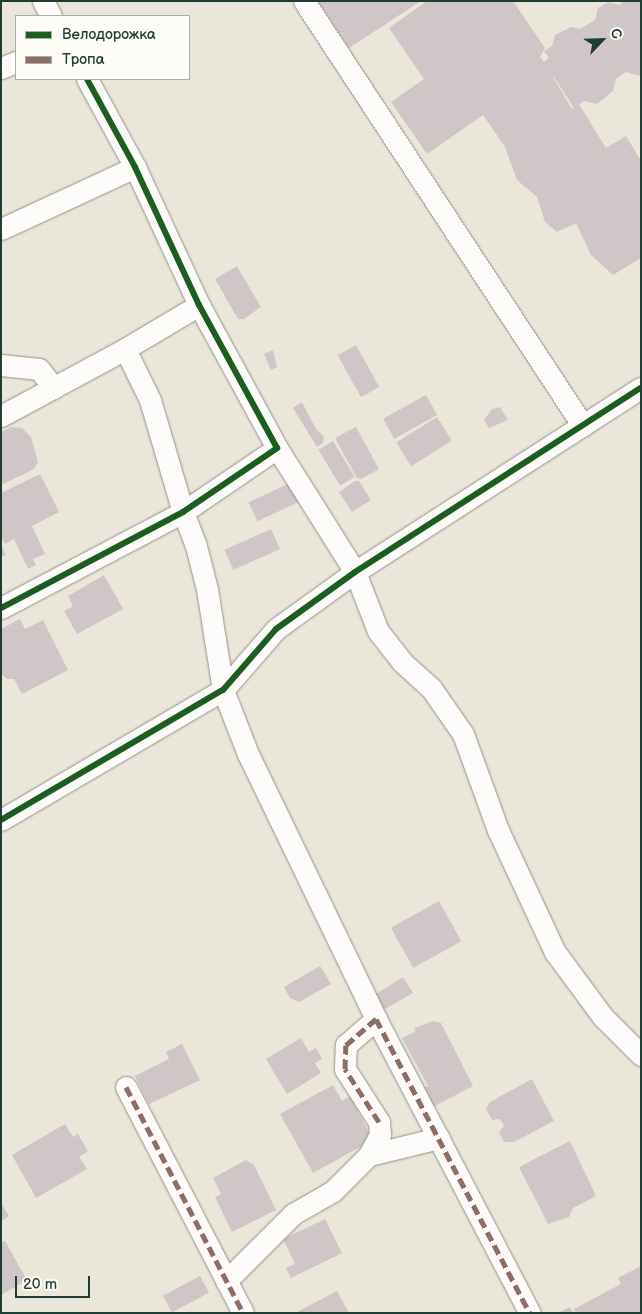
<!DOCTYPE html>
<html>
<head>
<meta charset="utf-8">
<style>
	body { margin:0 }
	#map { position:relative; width:642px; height:1314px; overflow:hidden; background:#eae6d9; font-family:"Balsamiq Sans",sans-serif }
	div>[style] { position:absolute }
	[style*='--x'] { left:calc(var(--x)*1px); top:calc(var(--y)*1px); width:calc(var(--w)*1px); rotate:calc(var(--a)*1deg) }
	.building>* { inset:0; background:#d0c6c7; transform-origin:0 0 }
	.roads { filter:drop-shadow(0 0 1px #90938b) drop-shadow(0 0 1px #90938b) }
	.minor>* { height:21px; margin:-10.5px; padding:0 10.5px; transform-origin:10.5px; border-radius:10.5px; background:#fcfbf9 }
	.quiet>* { height:5px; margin-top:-2.5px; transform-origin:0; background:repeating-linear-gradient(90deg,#8d6e63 0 10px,transparent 0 15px) }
	.cycleway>* { height:6px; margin:-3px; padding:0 3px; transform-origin:3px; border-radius:3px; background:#1b5e20 }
	span { translate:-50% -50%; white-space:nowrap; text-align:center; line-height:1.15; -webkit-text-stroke:4px #fdfcf7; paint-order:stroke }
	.frame { position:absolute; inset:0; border:2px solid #1f3d34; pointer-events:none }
	.legend { position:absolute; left:15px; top:15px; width:175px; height:65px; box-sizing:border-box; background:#fdfcf7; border:1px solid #a4b0a9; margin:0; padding:6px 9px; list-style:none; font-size:15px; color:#1f3d34 }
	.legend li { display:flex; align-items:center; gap:10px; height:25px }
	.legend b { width:25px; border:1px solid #a4b0a9 }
	.north { position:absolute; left:577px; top:15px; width:50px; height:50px; -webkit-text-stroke:4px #fdfcf7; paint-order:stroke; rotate:66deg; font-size:14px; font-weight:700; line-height:20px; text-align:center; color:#1f3d34 }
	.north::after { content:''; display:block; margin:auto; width:18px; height:22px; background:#1f3d34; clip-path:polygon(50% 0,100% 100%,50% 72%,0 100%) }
	.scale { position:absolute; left:15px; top:1276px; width:75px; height:22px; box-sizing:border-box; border:2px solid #1f3d34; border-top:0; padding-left:6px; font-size:15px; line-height:18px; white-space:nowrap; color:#1f3d34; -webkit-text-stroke:4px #fdfcf7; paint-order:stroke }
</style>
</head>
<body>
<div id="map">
	<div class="building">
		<i style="clip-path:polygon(318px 1px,421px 1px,349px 48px)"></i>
		<i style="clip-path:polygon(evenodd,427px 1px,513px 1px,545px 48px,540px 57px,544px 62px,549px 58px,544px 51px,552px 46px,555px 35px,571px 27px,580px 29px,595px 20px,598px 8px,608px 2px,620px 5px,624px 1px,641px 1px,641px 76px,626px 72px,616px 79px,613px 91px,597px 104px,584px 101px,579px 104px,606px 148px,626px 136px,641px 161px,641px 258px,613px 275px,591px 255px,576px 223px,557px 232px,545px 222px,537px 197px,517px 180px,505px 147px,483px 115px,427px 154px,391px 102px,424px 79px,389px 28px,427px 1px,553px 77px,554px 77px,574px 108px,572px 109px,553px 77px)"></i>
		<i style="clip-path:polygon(237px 266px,261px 307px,244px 319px,238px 319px,215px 279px)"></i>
		<i style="left:356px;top:345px;width:48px;height:21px;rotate:61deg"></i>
		<i style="clip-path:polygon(273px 350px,277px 367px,271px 370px,264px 354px)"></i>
		<i style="left:426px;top:395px;width:23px;height:49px;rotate:61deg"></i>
		<i style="clip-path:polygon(302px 402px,316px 429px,324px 437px,323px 443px,317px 447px,293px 408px)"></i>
		<i style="clip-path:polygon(500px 407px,508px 420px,489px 428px,484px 420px,492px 409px)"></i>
		<i style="left:437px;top:417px;width:28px;height:48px;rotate:58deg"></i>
		<i style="clip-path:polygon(11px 427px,22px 428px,31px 437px,38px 462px,34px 469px,1px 485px,1px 432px)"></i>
		<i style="clip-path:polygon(356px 427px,379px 469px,361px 479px,357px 478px,335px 438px)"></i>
		<i style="left:333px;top:441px;width:42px;height:17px;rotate:59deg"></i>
		<i style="clip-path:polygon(40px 474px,59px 512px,32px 526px,45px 554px,33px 559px,36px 565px,28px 569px,14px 539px,5px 544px,1px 535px,1px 493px)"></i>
		<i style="clip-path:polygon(355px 481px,359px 481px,371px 500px,352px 512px,339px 492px)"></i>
		<i style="left:292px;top:482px;width:21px;height:48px;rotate:65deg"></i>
		<i style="left:271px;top:529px;width:22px;height:51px;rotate:66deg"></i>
		<i style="clip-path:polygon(1px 545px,6px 555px,1px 557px)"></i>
		<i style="clip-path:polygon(104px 575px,123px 609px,77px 634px,64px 611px,73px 606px,68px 596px)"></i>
		<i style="clip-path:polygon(20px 619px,25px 629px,43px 620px,68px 670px,22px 694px,14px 679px,7px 679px,1px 673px,1px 629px)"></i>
		<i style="left:439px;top:901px;width:46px;height:55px;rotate:61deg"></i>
		<i style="clip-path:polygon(320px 966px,331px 984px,299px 1002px,290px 998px,284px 987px)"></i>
		<i style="clip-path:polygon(403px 977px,413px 993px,385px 1009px,377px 1004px,376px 994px)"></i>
		<i style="clip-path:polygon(434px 1021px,441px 1023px,473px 1086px,429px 1109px,419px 1090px,428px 1086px,402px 1038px,416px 1031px,414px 1028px)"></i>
		<i style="clip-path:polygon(301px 1038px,309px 1052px,316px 1048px,322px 1059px,315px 1063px,321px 1073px,287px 1094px,266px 1059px)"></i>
		<i style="clip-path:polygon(182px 1044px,200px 1080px,149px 1104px,135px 1076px,169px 1059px,166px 1052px)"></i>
		<i style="clip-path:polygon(532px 1079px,554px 1121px,514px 1142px,504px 1142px,499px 1132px,504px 1126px,500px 1119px,492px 1120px,486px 1109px,490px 1102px)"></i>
		<i style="clip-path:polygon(333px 1085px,342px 1101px,350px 1096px,373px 1140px,313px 1173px,280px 1114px)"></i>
		<i style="clip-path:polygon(65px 1124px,73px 1137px,78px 1134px,88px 1151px,79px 1157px,87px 1169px,36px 1198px,12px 1155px)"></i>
		<i style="clip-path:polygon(570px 1141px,596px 1196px,573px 1208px,569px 1217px,548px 1224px,519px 1167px)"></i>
		<i style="clip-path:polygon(246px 1160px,254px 1165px,276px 1210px,232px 1232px,215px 1197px,221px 1194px,213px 1178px)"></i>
		<i style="clip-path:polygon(1px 1203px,9px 1216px,1px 1221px)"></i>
		<i style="clip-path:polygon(325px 1219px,342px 1253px,291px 1278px,286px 1268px,295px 1264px,283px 1239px)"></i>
		<i style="clip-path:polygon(5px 1241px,27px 1280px,1px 1295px,1px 1243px)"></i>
		<i style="clip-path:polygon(641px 1266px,641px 1313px,576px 1313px,574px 1309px,621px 1284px,618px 1278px)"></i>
		<i style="left:200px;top:1276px;width:19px;height:42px;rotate:62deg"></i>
		<i style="clip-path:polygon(337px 1291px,349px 1313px,295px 1313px)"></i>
		<i style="clip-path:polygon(570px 1307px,573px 1313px,558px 1313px)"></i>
	</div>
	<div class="roads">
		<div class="minor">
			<i style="--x:43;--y:1;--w:17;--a:62"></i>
			<i style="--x:304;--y:1;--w:508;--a:56.72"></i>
			<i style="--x:1;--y:68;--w:16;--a:-22"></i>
			<i style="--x:1;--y:229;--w:148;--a:-24.8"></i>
			<i style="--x:125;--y:349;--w:57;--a:63.9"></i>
			<i style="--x:150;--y:400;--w:117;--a:73.6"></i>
			<i style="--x:183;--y:512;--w:36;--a:69"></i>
			<i style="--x:196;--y:546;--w:44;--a:75.7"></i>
			<i style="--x:207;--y:589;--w:102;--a:81"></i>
			<i style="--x:223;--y:690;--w:69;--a:68.7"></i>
			<i style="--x:248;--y:754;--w:294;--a:64.2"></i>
			<i style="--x:1;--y:365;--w:38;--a:6"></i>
			<i style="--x:39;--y:369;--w:24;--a:52"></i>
			<i style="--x:1;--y:416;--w:141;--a:-28.4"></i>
			<i style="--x:125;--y:349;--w:86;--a:-30.7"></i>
			<i style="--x:277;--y:448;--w:146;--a:57.8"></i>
			<i style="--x:355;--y:572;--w:63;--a:68.7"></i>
			<i style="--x:378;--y:631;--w:39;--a:52"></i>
			<i style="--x:402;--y:662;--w:39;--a:42"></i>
			<i style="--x:431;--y:688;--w:56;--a:55.2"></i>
			<i style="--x:463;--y:734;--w:102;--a:70"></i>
			<i style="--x:498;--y:830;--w:135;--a:65"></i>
			<i style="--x:555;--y:952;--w:81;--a:53.6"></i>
			<i style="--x:603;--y:1017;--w:54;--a:45"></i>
			<i style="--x:1;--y:608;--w:206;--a:-27.8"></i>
			<i style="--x:183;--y:512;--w:114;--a:-34.2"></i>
			<i style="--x:277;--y:448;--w:163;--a:-118.6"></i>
			<i style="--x:199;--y:305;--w:152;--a:-114.9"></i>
			<i style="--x:135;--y:167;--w:100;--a:-118.6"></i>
			<i style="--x:1;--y:820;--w:257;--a:-30.4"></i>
			<i style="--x:223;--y:690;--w:81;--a:-49"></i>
			<i style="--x:276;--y:629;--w:97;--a:-35.8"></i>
			<i style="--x:355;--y:572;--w:340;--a:-32.8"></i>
			<i style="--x:126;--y:1087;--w:254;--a:62.6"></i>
			<i style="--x:369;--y:1155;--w:72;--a:-13.7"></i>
			<i style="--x:226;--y:1281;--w:95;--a:-45"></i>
			<i style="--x:293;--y:1214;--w:46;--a:-29.9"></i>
			<i style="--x:333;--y:1191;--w:51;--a:-45"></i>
			<i style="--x:369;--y:1155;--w:24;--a:-62"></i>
			<i style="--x:380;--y:1134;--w:12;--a:-95"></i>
			<i style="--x:379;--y:1122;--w:63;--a:-122.7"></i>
			<i style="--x:345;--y:1069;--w:24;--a:-88"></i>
			<i style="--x:346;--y:1045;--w:40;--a:-41"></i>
			<i style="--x:376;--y:1019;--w:332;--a:62.4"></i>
		</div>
	</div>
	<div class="quiet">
		<i style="--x:126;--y:1087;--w:254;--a:62.6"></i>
		<i style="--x:379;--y:1122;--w:63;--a:-122.7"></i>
		<i style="--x:345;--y:1069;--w:24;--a:-88"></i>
		<i style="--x:346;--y:1045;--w:40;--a:-41"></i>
		<i style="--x:376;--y:1019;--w:332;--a:62.4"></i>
	</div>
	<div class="cycleway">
		<i style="--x:1;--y:608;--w:206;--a:-27.8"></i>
		<i style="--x:183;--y:512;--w:114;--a:-34.2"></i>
		<i style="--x:277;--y:448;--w:163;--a:-118.6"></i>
		<i style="--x:199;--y:305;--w:152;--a:-114.9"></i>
		<i style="--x:135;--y:167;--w:100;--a:-118.6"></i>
		<i style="--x:1;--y:820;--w:257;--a:-30.4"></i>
		<i style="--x:223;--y:690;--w:81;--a:-49"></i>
		<i style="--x:276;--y:629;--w:97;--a:-35.8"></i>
		<i style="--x:355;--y:572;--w:340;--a:-32.8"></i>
	</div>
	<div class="frame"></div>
	<ul class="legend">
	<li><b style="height:6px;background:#1b5e20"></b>Велодорожка</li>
	<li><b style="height:6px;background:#8d6e63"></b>Тропа</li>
	</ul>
	<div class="north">С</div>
	<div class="scale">20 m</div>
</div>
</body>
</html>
